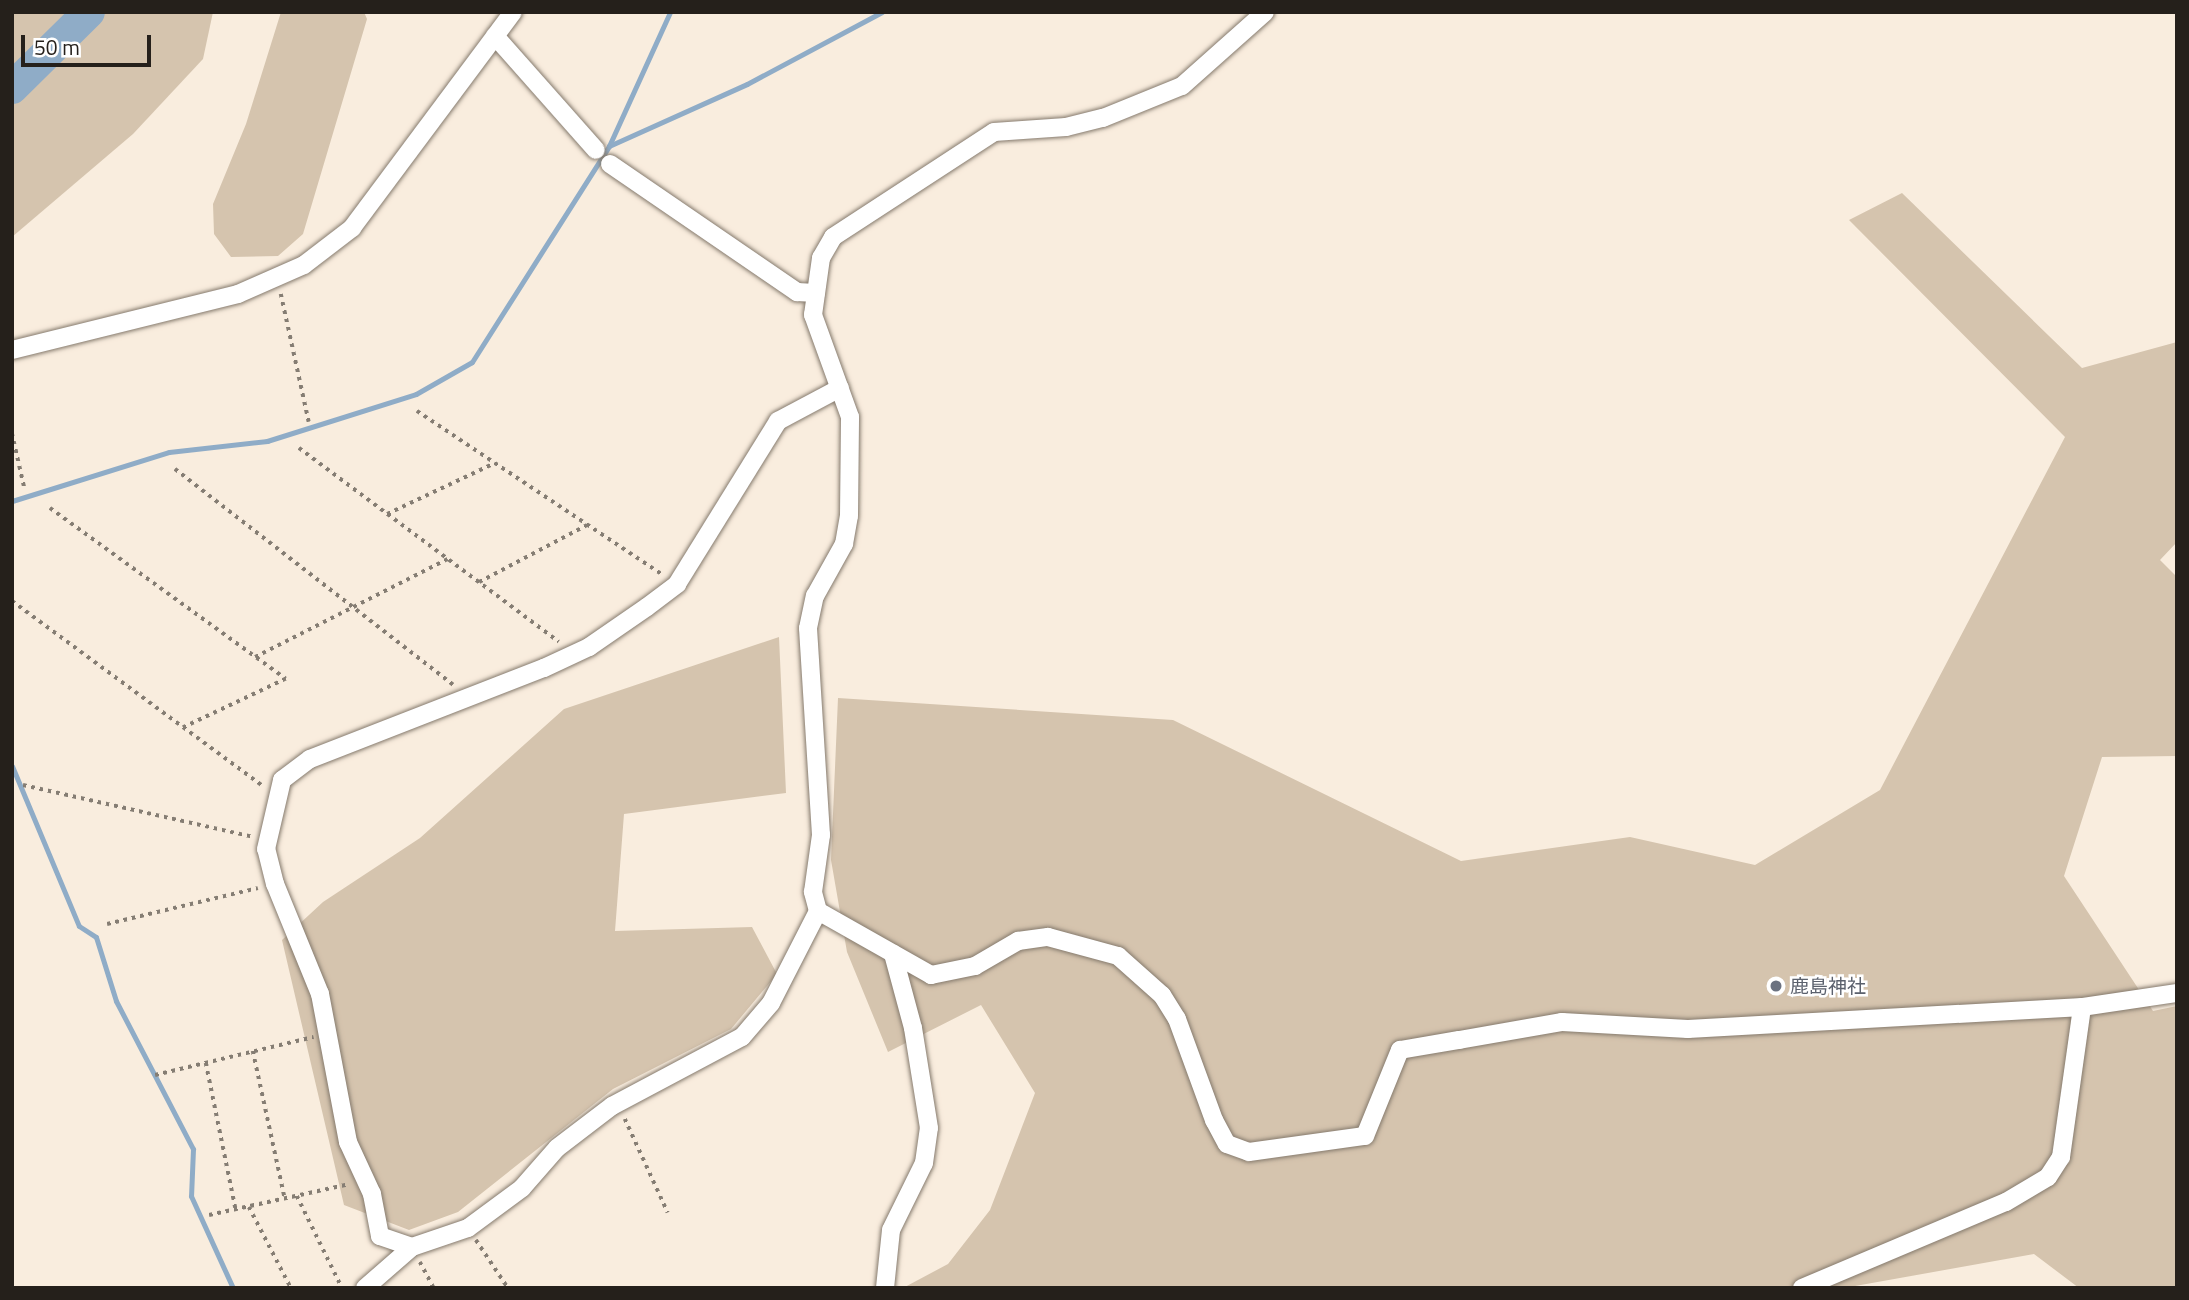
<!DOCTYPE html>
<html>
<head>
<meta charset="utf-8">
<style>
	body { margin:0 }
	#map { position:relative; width:2189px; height:1300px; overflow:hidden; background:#f9edde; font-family:"Titillium Web","Noto Sans JP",sans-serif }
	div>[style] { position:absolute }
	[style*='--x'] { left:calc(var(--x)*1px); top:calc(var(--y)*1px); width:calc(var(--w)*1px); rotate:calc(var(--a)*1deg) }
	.green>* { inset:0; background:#d5c4ae }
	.stream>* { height:5px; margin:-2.5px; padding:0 2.5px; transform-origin:2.5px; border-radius:2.5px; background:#8facc7 }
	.river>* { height:32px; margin:-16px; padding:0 16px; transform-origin:16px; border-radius:16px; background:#8facc7 }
	.path>* { height:3.5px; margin-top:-1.75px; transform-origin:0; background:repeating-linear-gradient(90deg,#857d73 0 3.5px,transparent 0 8.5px) }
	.roads { filter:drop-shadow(0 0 2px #857a6d) drop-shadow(0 0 2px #857a6d) }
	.minor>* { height:18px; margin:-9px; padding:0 9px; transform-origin:9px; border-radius:9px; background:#fff }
	.dots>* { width:19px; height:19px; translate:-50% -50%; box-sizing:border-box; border:4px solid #fff; border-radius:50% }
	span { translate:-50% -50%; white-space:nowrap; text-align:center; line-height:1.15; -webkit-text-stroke:5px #fff; paint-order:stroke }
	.worship-label { font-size:19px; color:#5b616d }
	.left { translate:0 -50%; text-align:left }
	.frame { position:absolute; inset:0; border:14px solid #25201b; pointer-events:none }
	.scale { position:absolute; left:21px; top:35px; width:130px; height:32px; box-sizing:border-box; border:4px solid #25201b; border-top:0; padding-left:9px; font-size:21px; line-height:24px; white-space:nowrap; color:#25201b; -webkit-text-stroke:5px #fff; paint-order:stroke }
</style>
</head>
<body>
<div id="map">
	<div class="green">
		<i style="clip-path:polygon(12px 12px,213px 12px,203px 59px,133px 134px,12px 237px)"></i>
		<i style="clip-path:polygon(281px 12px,364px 12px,367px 19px,303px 234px,278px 256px,231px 257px,214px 234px,213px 204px,246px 124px)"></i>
		<i style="clip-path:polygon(1902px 193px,2082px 368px,2177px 342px,2177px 542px,2160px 560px,2177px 577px,2177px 756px,2102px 757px,2064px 876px,2153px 1011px,2177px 1006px,2177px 1288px,2079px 1288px,2034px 1254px,1844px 1288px,903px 1288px,948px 1264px,990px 1210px,1035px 1093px,981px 1005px,888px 1052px,847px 952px,831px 860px,838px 698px,1173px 720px,1461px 861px,1630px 837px,1755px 865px,1880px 790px,2065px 437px,1849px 220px)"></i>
		<i style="clip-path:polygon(779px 637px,786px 793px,624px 814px,615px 931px,752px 927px,777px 974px,731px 1029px,613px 1089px,458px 1212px,409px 1230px,344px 1205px,282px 940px,323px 902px,420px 838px,564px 709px)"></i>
	</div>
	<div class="stream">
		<i style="--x:609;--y:146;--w:151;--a:-24.2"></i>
		<i style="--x:747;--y:84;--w:153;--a:-28.1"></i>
		<i style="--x:12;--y:501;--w:164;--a:-17.3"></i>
		<i style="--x:169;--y:452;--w:99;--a:-6.4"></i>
		<i style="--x:267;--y:441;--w:156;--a:-17.5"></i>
		<i style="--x:416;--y:394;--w:64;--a:-29.7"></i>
		<i style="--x:472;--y:362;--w:256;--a:-57.6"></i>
		<i style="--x:609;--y:146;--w:147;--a:-65.5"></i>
		<i style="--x:12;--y:766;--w:173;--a:67.3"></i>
		<i style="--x:79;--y:926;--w:20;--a:33"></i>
		<i style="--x:96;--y:937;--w:67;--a:72.6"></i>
		<i style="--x:116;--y:1001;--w:167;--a:62.5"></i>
		<i style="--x:193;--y:1149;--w:47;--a:92.4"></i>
		<i style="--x:191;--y:1196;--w:101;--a:65.5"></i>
	</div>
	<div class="river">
		<i style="--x:12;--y:88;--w:108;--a:-44.6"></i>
	</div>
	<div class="path">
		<i style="--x:281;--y:294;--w:131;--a:77.7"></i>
		<i style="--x:417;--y:411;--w:296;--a:33.7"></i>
		<i style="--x:12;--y:433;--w:58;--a:77.2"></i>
		<i style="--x:299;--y:448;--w:324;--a:36.7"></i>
		<i style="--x:175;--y:469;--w:352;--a:37.8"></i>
		<i style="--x:50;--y:508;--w:291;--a:35.9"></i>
		<i style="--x:286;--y:679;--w:114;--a:154.6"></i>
		<i style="--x:387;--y:514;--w:119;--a:-25.3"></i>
		<i style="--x:479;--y:582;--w:122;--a:-27.8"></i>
		<i style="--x:12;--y:601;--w:312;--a:36.4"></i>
		<i style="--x:255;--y:657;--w:216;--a:-27"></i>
		<i style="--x:23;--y:785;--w:236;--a:12.7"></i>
		<i style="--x:107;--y:924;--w:155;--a:-13.4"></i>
		<i style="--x:253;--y:1051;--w:151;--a:77.8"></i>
		<i style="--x:206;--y:1063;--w:150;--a:78.5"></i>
		<i style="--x:155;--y:1075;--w:163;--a:-13.5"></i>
		<i style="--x:625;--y:1119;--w:103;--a:65.4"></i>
		<i style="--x:297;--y:1196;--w:102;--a:63.9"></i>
		<i style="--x:249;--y:1207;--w:91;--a:62.6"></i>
		<i style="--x:209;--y:1215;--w:144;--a:-12.4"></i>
		<i style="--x:476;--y:1240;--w:58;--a:56.3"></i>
		<i style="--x:420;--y:1262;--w:30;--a:62"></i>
	</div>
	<div class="roads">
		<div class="minor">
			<i style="--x:495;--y:36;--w:152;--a:48.5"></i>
			<i style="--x:610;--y:164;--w:227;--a:34.4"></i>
			<i style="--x:797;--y:292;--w:19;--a:3"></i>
			<i style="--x:12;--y:350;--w:233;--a:-13.9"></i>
			<i style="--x:238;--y:294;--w:72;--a:-23.7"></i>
			<i style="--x:304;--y:265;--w:61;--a:-37.6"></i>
			<i style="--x:352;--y:228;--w:269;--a:-53.3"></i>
			<i style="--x:818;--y:911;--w:130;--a:29.5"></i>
			<i style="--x:931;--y:975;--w:45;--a:-11.6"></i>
			<i style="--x:975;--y:966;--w:50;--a:-30.2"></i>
			<i style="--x:1018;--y:941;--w:30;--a:-8"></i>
			<i style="--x:1048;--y:937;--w:73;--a:15.2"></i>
			<i style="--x:1118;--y:956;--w:59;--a:41.6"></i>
			<i style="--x:1162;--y:995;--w:28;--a:58"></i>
			<i style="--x:1177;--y:1019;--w:108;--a:69.9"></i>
			<i style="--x:1214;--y:1120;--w:27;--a:62"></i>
			<i style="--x:1227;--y:1144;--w:23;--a:20"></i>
			<i style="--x:1249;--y:1152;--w:117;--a:-7.9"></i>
			<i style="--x:1365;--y:1136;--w:93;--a:-67.9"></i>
			<i style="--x:1400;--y:1050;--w:60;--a:-9.6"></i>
			<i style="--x:1459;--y:1040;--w:105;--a:-9.9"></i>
			<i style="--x:1562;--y:1022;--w:126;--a:3.2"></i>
			<i style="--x:1688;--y:1029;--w:395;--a:-3.2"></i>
			<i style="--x:2082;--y:1007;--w:96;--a:-8.4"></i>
			<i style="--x:412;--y:1247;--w:34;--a:-161"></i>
			<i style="--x:380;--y:1236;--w:43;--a:-100.8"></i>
			<i style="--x:372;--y:1194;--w:57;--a:-114.8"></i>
			<i style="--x:348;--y:1142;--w:151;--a:-100.7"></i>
			<i style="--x:320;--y:994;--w:119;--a:-112.2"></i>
			<i style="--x:275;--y:884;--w:36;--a:-104"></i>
			<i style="--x:266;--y:849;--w:71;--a:-76.9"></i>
			<i style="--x:282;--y:780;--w:35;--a:-37"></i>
			<i style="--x:310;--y:759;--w:251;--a:-21.3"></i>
			<i style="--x:544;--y:668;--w:50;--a:-25"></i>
			<i style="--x:589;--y:647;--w:70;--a:-34.6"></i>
			<i style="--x:647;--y:607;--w:38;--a:-37"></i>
			<i style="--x:677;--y:584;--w:192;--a:-58.2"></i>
			<i style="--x:778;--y:421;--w:70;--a:-28"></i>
			<i style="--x:365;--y:1288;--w:62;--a:-41.1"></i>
			<i style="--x:412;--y:1247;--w:59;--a:-18.7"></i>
			<i style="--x:468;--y:1228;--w:67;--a:-36.5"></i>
			<i style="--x:522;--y:1188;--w:53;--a:-48.8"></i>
			<i style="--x:557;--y:1148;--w:69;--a:-37.4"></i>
			<i style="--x:612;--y:1106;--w:147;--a:-28"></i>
			<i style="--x:742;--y:1037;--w:45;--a:-49.5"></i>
			<i style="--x:771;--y:1003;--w:103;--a:-62.9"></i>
			<i style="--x:818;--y:911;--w:20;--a:-105"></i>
			<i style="--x:813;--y:892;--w:58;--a:-82"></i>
			<i style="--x:821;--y:835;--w:207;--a:-93.6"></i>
			<i style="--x:808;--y:628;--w:33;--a:-78"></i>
			<i style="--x:815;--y:596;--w:60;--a:-60.9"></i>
			<i style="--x:844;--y:544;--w:28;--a:-80"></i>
			<i style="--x:849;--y:516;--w:99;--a:-89.4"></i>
			<i style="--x:850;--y:417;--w:109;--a:-109.9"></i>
			<i style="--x:813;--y:315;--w:58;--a:-82"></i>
			<i style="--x:821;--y:258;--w:24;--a:-60"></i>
			<i style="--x:833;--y:237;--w:192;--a:-33.1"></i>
			<i style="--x:994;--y:132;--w:72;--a:-4"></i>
			<i style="--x:1066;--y:127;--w:38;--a:-14"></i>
			<i style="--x:1103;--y:118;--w:85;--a:-22.1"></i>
			<i style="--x:1182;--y:86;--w:111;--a:-41.7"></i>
			<i style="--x:885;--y:1288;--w:58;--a:-84.1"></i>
			<i style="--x:891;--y:1230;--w:75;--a:-63.8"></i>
			<i style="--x:924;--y:1163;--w:35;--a:-82"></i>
			<i style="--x:929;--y:1128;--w:101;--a:-99.1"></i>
			<i style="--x:913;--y:1028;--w:77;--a:-105.1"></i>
			<i style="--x:1802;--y:1288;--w:221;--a:-22.9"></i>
			<i style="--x:2006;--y:1202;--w:49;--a:-30.8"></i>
			<i style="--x:2048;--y:1177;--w:24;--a:-57"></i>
			<i style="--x:2061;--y:1157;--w:151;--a:-82"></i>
		</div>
	</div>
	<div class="dots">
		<i style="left:1776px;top:986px;background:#6b7280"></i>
	</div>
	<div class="worship-label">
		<span class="left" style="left:1790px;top:986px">鹿島神社</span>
	</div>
	<div class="frame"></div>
	<div class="scale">50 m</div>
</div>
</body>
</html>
